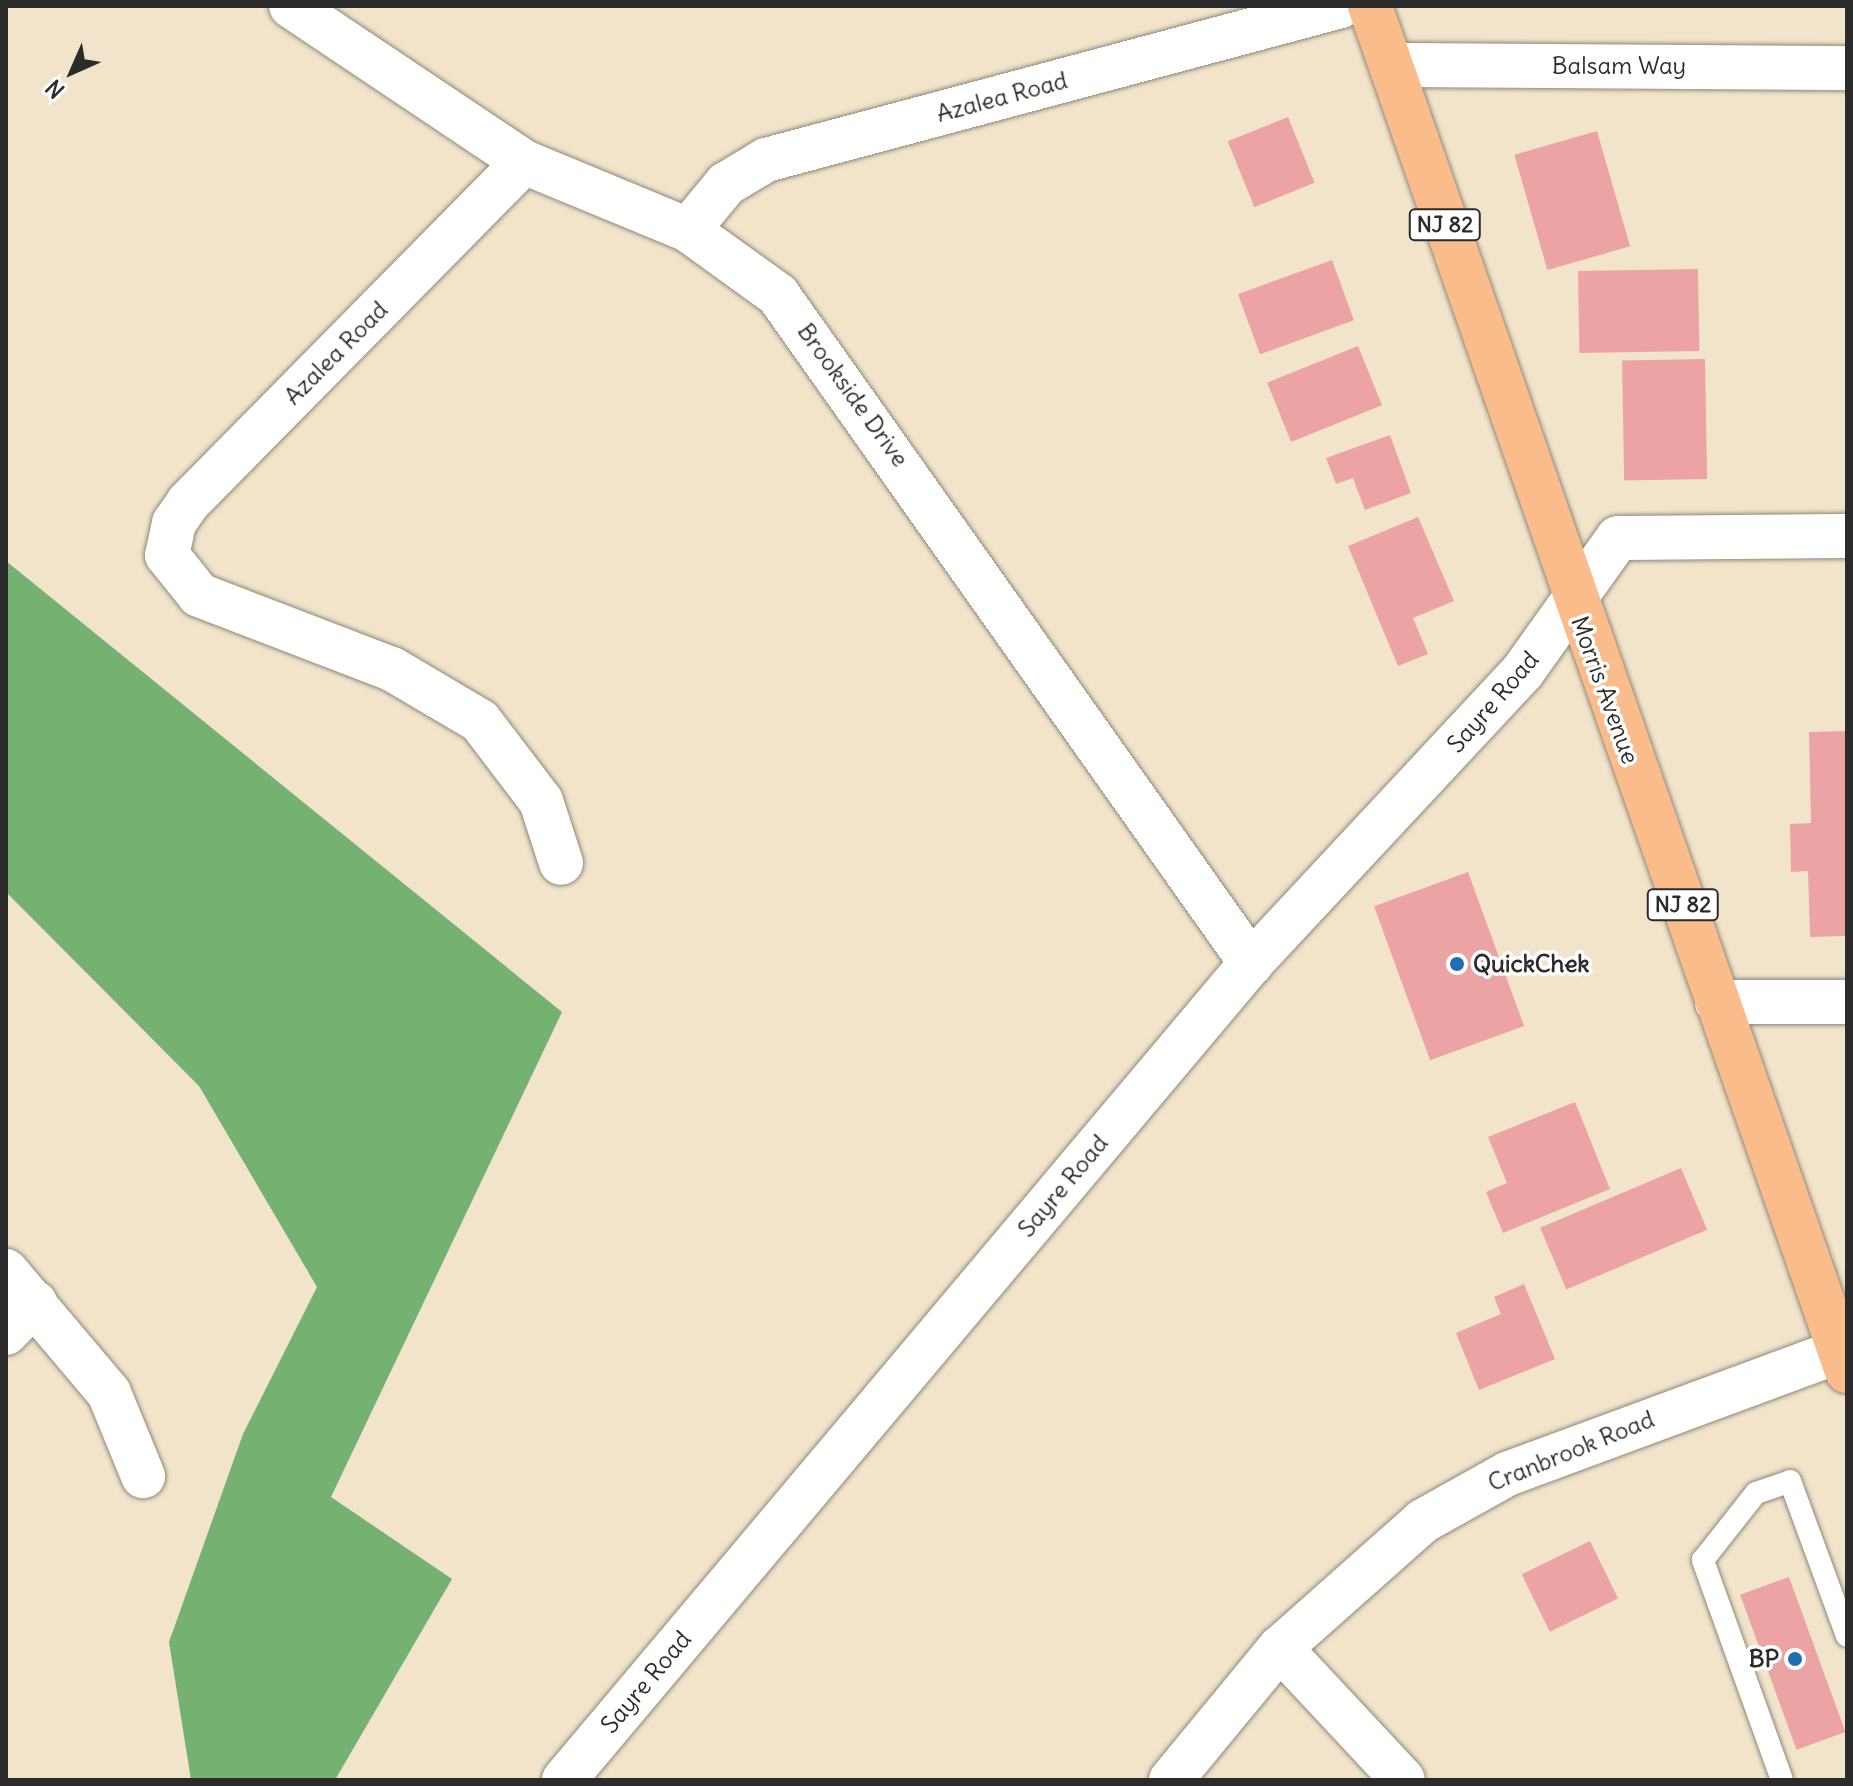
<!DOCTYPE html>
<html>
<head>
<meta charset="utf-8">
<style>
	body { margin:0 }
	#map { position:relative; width:1853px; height:1786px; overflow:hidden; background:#f2e4ca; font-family:Delius,sans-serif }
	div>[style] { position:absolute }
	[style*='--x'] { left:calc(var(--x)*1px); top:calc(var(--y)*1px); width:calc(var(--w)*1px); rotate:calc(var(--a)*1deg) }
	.forest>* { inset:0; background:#75b271 }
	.building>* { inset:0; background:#eba4a3; transform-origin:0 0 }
	.roads { filter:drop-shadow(0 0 2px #8e887a) drop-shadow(0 0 2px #8e887a) }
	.lane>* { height:22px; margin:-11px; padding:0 11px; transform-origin:11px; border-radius:11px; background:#fff }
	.street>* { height:44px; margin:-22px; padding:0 22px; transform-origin:22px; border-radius:22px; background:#fff }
	.primary>* { height:44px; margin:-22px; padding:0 22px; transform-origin:22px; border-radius:22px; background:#fabc8b }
	.dots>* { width:22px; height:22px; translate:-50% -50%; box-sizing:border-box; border:4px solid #fff; border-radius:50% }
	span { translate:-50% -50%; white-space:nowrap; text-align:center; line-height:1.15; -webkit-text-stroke:7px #fff; paint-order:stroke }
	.shield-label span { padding:2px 6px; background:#fff; border:2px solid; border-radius:6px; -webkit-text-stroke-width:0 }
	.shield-label { font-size:22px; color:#2b2b2b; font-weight:700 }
	.street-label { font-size:24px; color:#2b2b2b }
	.poi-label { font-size:24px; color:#2b2b2b; font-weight:700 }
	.left { translate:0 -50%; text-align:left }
	.right { translate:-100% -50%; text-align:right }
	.frame { position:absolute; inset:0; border:8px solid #2b2b2b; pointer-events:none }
	.north { position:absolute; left:32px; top:32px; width:80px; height:80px; -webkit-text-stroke:6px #fff; paint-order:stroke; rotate:225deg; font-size:22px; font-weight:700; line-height:32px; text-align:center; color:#2b2b2b }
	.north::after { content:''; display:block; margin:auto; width:28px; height:36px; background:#2b2b2b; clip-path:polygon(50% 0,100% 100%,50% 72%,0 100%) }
</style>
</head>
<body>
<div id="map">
	<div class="forest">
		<i style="clip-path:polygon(6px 561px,562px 1012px,331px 1497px,452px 1579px,335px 1780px,191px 1780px,169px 1642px,243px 1434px,317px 1287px,199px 1086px,6px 892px)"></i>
	</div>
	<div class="building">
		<i style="left:1288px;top:117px;width:71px;height:65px;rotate:68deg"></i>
		<i style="left:1597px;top:131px;width:120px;height:86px;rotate:74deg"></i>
		<i style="left:1332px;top:260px;width:64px;height:100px;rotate:70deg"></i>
		<i style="left:1698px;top:269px;width:82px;height:120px;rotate:89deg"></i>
		<i style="left:1358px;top:346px;width:64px;height:98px;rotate:68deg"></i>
		<i style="left:1705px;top:359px;width:120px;height:83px;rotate:89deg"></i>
		<i style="clip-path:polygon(1390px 435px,1411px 493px,1365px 510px,1353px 478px,1336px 484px,1326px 458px)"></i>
		<i style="clip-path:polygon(1418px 517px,1454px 601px,1413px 618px,1428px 654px,1398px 666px,1348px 546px)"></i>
		<i style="clip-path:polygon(1847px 731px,1847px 936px,1810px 937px,1808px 871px,1791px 872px,1790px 824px,1811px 823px,1809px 732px)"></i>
		<i style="left:1468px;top:872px;width:164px;height:100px;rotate:70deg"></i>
		<i style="clip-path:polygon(1575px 1102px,1610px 1189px,1503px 1233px,1486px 1192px,1507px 1183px,1488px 1137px)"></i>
		<i style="left:1681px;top:1168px;width:67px;height:153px;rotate:67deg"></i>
		<i style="clip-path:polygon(1524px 1284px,1555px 1359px,1479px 1390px,1456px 1333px,1501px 1314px,1494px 1297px)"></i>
		<i style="left:1590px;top:1541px;width:64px;height:76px;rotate:64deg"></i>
		<i style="left:1789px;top:1577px;width:165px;height:52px;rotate:70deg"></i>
	</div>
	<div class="roads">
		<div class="lane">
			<i style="--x:1782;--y:1780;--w:234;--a:-109.8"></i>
			<i style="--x:1703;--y:1560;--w:85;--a:-51.7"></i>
			<i style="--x:1756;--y:1493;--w:36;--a:-19"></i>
			<i style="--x:1790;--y:1481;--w:165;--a:69.8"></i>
		</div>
		<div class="street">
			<i style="--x:291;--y:6;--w:280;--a:33.8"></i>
			<i style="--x:524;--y:162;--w:178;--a:22.5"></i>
			<i style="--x:688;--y:230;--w:111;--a:35.8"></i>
			<i style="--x:778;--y:295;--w:819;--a:54.7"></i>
			<i style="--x:1391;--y:65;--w:456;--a:0.4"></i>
			<i style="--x:524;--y:162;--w:479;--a:134.6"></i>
			<i style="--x:188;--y:503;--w:24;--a:125"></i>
			<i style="--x:174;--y:523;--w:33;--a:102"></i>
			<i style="--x:167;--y:555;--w:51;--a:51.3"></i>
			<i style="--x:199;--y:595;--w:207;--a:21"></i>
			<i style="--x:392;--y:669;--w:102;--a:30.6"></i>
			<i style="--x:480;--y:721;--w:101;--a:52.7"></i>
			<i style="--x:541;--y:801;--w:65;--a:72.1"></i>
			<i style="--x:688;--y:230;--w:60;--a:-50.4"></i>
			<i style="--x:726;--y:184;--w:47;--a:-31"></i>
			<i style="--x:766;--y:160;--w:595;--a:-14.99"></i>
			<i style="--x:1717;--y:1002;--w:130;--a:0"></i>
			<i style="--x:6;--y:1271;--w:160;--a:49.8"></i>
			<i style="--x:109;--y:1393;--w:90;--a:67.7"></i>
			<i style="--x:6;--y:1333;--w:42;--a:-46"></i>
			<i style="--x:1280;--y:1648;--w:180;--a:47"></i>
			<i style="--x:564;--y:1780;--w:1067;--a:-49.94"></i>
			<i style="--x:1251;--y:963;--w:399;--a:-47"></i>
			<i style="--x:1523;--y:671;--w:163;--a:-54.5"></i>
			<i style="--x:1618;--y:538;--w:229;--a:-0.5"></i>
			<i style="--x:1171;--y:1780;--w:171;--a:-50.5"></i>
			<i style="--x:1280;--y:1648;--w:191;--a:-41.6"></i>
			<i style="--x:1423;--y:1521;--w:96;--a:-29.2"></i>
			<i style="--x:1507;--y:1474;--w:355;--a:-20.3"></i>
		</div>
		<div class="primary">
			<i style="--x:1370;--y:6;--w:1446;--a:70.74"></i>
		</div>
	</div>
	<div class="dots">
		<i style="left:1457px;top:964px;background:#1f6fb2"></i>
		<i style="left:1795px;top:1659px;background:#1f6fb2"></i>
	</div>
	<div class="shield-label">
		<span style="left:1445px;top:225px">NJ 82</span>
		<span style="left:1683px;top:905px">NJ 82</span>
	</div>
	<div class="street-label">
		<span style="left:1619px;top:66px">Balsam Way</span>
		<span style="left:1002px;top:97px;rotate:-15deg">Azalea Road</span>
		<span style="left:336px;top:353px;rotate:-45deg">Azalea Road</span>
		<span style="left:853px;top:395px;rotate:54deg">Brookside Drive</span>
		<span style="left:1605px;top:690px;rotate:70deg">Morris Avenue</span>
		<span style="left:1493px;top:702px;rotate:-49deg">Sayre Road</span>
		<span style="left:1063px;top:1186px;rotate:-50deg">Sayre Road</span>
		<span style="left:1571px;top:1451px;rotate:-22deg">Cranbrook Road</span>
		<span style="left:646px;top:1682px;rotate:-50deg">Sayre Road</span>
	</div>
	<div class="poi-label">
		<span class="left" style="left:1473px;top:964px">QuickChek</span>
		<span class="right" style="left:1779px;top:1659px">BP</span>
	</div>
	<div class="frame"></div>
	<div class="north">N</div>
</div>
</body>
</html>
